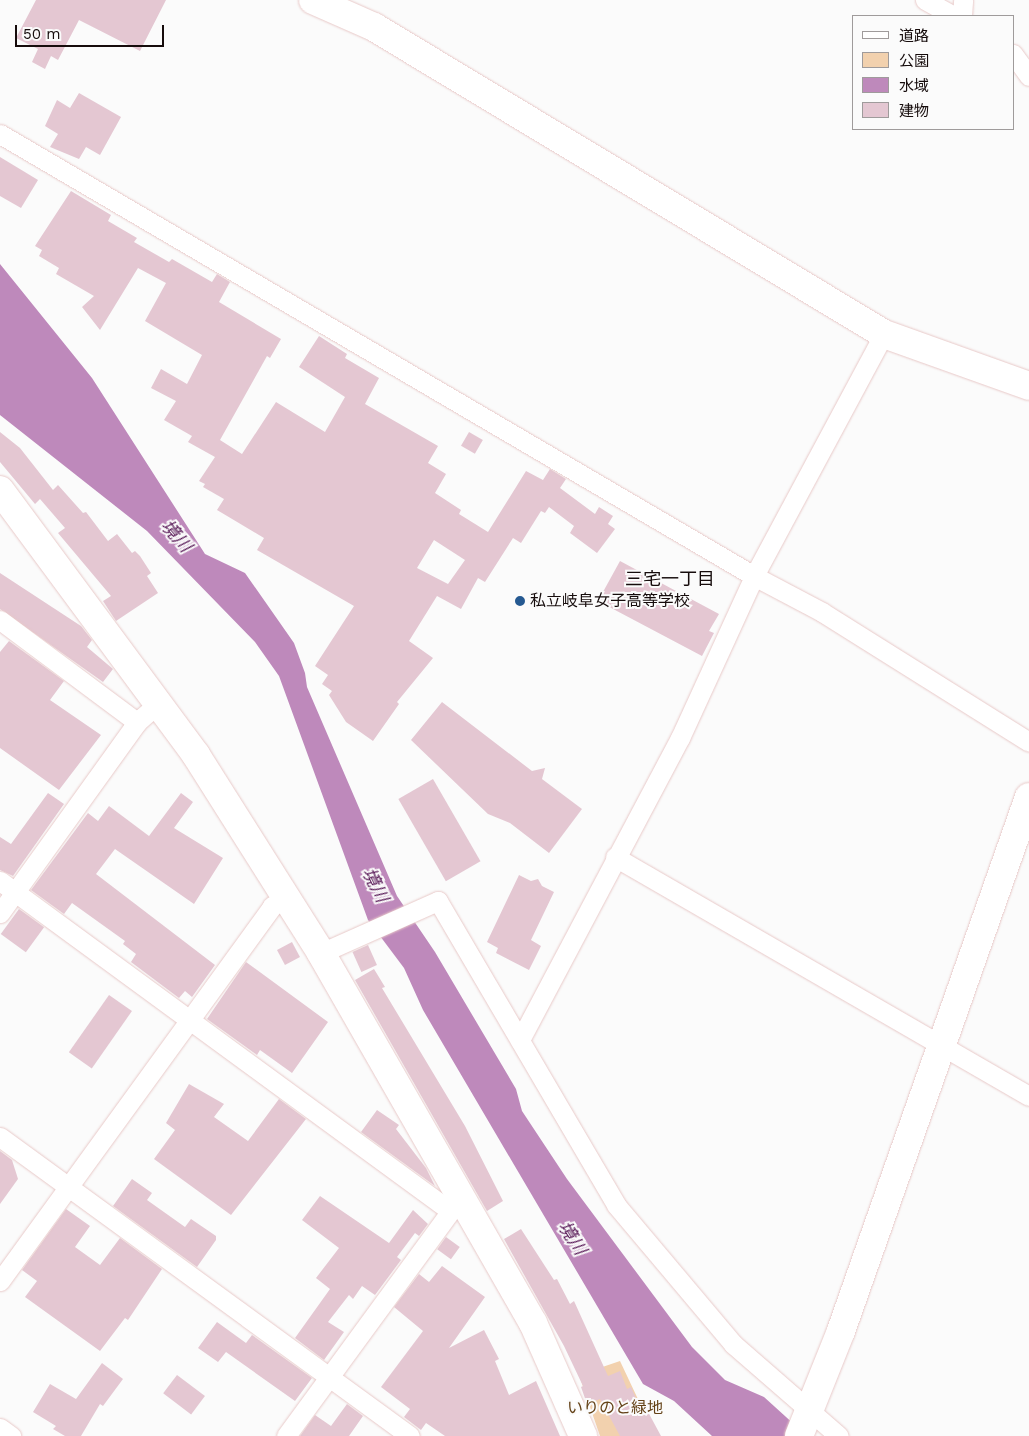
<!DOCTYPE html>
<html>
<head>
<meta charset="utf-8">
<style>
	body { margin:0 }
	#map { position:relative; width:1029px; height:1436px; overflow:hidden; background:#fbfbfb; font-family:"Work Sans","Noto Sans JP",sans-serif }
	div>[style] { position:absolute }
	[style*='--x'] { left:calc(var(--x)*1px); top:calc(var(--y)*1px); width:calc(var(--w)*1px); rotate:calc(var(--a)*1deg) }
	.green>* { inset:0; background:#f2d1ae }
	.water>* { inset:0; background:#be89bb }
	.building>* { inset:0; background:#e4c7d2; transform-origin:0 0 }
	.roads { filter:drop-shadow(0 0 1px #e8c9c8) drop-shadow(0 0 1px #e8c9c8) }
	.street>* { height:19px; margin:-9.5px; padding:0 9.5px; transform-origin:9.5px; border-radius:9.5px; background:#fff }
	.secondary>* { height:28px; margin:-14px; padding:0 14px; transform-origin:14px; border-radius:14px; background:#fff }
	.dots>* { width:14px; height:14px; translate:-50% -50%; box-sizing:border-box; border:2px solid #fbfbfb; border-radius:50% }
	span { translate:-50% -50%; white-space:nowrap; text-align:center; line-height:1.15; -webkit-text-stroke:4px #fbfbfb; paint-order:stroke }
	.poi-label { font-size:16px; color:#160c0c }
	.left { translate:0 -50%; text-align:left }
	.park-label { font-size:16px; color:#644217 }
	.water-label { font-size:18px; color:#571756; font-style:italic }
	.neighbourhood-label { font-size:18px; color:#160c0c }
	.legend { position:absolute; left:852px; top:15px; width:162px; height:115px; box-sizing:border-box; background:#fbfbfb; border:1px solid #9f9b9b; margin:0; padding:6px 9px; list-style:none; font-size:15px; color:#160c0c }
	.legend li { display:flex; align-items:center; gap:10px; height:25px }
	.legend b { width:25px; border:1px solid #9f9b9b }
	.scale { position:absolute; left:15px; top:25px; width:149px; height:22px; box-sizing:border-box; border:2px solid #160c0c; border-top:0; padding-left:6px; font-size:15px; line-height:18px; white-space:nowrap; color:#160c0c; -webkit-text-stroke:4px #fbfbfb; paint-order:stroke }
</style>
</head>
<body>
<div id="map">
	<div class="green">
		<i style="clip-path:polygon(620px 1361px,653px 1431px,659px 1436px,600px 1436px,579px 1375px)"></i>
	</div>
	<div class="water">
		<i style="clip-path:polygon(0 264px,92px 378px,205px 554px,245px 573px,294px 643px,305px 673px,307px 687px,397px 896px,435px 952px,516px 1089px,522px 1111px,567px 1179px,692px 1347px,725px 1380px,764px 1397px,807px 1436px,712px 1436px,674px 1401px,643px 1384px,423px 1010px,404px 968px,368px 920px,279px 676px,255px 642px,147px 531px,0 415px)"></i>
	</div>
	<div class="building">
		<i style="clip-path:polygon(36px 0,166px 0,140px 51px,79px 20px,58px 60px,51px 56px,45px 69px,32px 62px,38px 49px,16px 38px)"></i>
		<i style="clip-path:polygon(79px 93px,121px 117px,100px 155px,86px 147px,79px 159px,50px 147px,58px 134px,45px 126px,57px 100px,70px 108px)"></i>
		<i style="clip-path:polygon(0 157px,38px 180px,21px 208px,0 196px)"></i>
		<i style="clip-path:polygon(evenodd,71px 191px,111px 215px,108px 221px,137px 238px,134px 242px,169px 262px,172px 259px,212px 282px,217px 274px,230px 282px,219px 302px,281px 339px,270px 358px,267px 356px,220px 440px,242px 454px,276px 402px,325px 432px,345px 397px,299px 367px,319px 336px,347px 354px,345px 358px,379px 378px,365px 404px,438px 446px,428px 463px,446px 474px,435px 493px,461px 510px,459px 514px,488px 532px,526px 471px,543px 480px,550px 469px,566px 479px,560px 488px,595px 514px,599px 507px,613px 516px,608px 524px,615px 529px,597px 553px,570px 533px,574px 526px,549px 507px,545px 513px,541px 511px,521px 543px,513px 538px,485px 582px,478px 578px,461px 609px,437px 596px,409px 641px,433px 658px,397px 702px,399px 704px,373px 741px,346px 722px,329px 695px,332px 691px,322px 684px,328px 675px,315px 666px,354px 606px,257px 550px,264px 538px,217px 510px,224px 499px,203px 487px,205px 484px,199px 481px,215px 457px,188px 442px,192px 436px,164px 420px,176px 401px,151px 388px,161px 369px,187px 384px,202px 355px,145px 321px,166px 283px,138px 268px,100px 330px,82px 307px,94px 296px,56px 274px,59px 268px,39px 256px,42px 250px,35px 246px,71px 191px,434px 540px,465px 560px,448px 584px,417px 568px,434px 540px)"></i>
		<i style="clip-path:polygon(0 432px,20px 448px,53px 490px,58px 485px,83px 513px,86px 512px,108px 541px,117px 534px,132px 553px,135px 551px,140px 556px,151px 573px,147px 576px,158px 593px,116px 621px,103px 601px,111px 596px,58px 533px,65px 528px,40px 499px,35px 504px,0 462px)"></i>
		<i style="left:469px;top:432px;width:16px;height:16px;rotate:30deg"></i>
		<i style="clip-path:polygon(620px 561px,719px 614px,709px 631px,714px 633px,702px 656px,598px 601px)"></i>
		<i style="clip-path:polygon(0 573px,81px 626px,92px 640px,87px 647px,113px 669px,103px 682px,0 609px)"></i>
		<i style="clip-path:polygon(9px 641px,64px 681px,50px 700px,101px 735px,59px 790px,0 748px,0 652px)"></i>
		<i style="clip-path:polygon(442px 702px,532px 771px,545px 768px,542px 779px,582px 809px,549px 853px,510px 823px,488px 814px,411px 740px)"></i>
		<i style="left:433px;top:779px;width:95px;height:40px;rotate:60deg"></i>
		<i style="clip-path:polygon(48px 793px,64px 804px,13px 876px,0 870px,0 837px,11px 844px)"></i>
		<i style="clip-path:polygon(181px 793px,193px 802px,174px 828px,223px 858px,194px 904px,115px 849px,96px 874px,215px 965px,192px 997px,185px 991px,179px 998px,131px 962px,136px 954px,123px 944px,125px 941px,72px 903px,64px 914px,31px 890px,88px 813px,98px 821px,109px 806px,149px 836px)"></i>
		<i style="clip-path:polygon(519px 875px,531px 881px,538px 879px,542px 886px,554px 892px,531px 940px,541px 946px,529px 970px,496px 953px,498px 948px,487px 942px)"></i>
		<i style="left:19px;top:909px;width:31px;height:31px;rotate:36deg"></i>
		<i style="left:292px;top:942px;width:17px;height:17px;rotate:62deg"></i>
		<i style="left:368px;top:945px;width:22px;height:17px;rotate:66deg"></i>
		<i style="clip-path:polygon(246px 962px,328px 1022px,292px 1073px,260px 1050px,257px 1055px,207px 1019px)"></i>
		<i style="clip-path:polygon(374px 969px,385px 987px,382px 988px,465px 1126px,503px 1201px,487px 1211px,355px 980px)"></i>
		<i style="left:109px;top:995px;width:28px;height:70px;rotate:35deg"></i>
		<i style="clip-path:polygon(189px 1084px,224px 1104px,214px 1117px,248px 1141px,279px 1099px,306px 1119px,231px 1215px,154px 1159px,175px 1130px,166px 1123px)"></i>
		<i style="clip-path:polygon(377px 1110px,399px 1125px,396px 1129px,426px 1168px,435px 1186px,361px 1132px)"></i>
		<i style="clip-path:polygon(0 1151px,12px 1160px,18px 1179px,0 1204px)"></i>
		<i style="clip-path:polygon(132px 1179px,152px 1193px,147px 1200px,185px 1227px,191px 1219px,216px 1236px,216px 1240px,197px 1267px,113px 1206px)"></i>
		<i style="clip-path:polygon(320px 1196px,389px 1243px,413px 1210px,428px 1224px,419px 1236px,415px 1233px,397px 1257px,401px 1260px,375px 1295px,362px 1286px,353px 1299px,349px 1295px,328px 1322px,344px 1332px,324px 1360px,295px 1338px,330px 1289px,316px 1278px,339px 1248px,302px 1220px)"></i>
		<i style="clip-path:polygon(66px 1209px,90px 1226px,75px 1247px,100px 1265px,120px 1238px,162px 1269px,128px 1320px,125px 1318px,100px 1351px,25px 1297px,37px 1281px,22px 1270px)"></i>
		<i style="clip-path:polygon(521px 1229px,554px 1280px,557px 1279px,570px 1304px,574px 1301px,608px 1376px,620px 1371px,627px 1389px,631px 1387px,642px 1412px,647px 1410px,661px 1436px,620px 1436px,600px 1399px,587px 1404px,581px 1387px,583px 1386px,564px 1346px,504px 1239px)"></i>
		<i style="left:446px;top:1237px;width:17px;height:15px;rotate:36deg"></i>
		<i style="clip-path:polygon(442px 1266px,485px 1297px,449px 1348px,484px 1330px,499px 1359px,495px 1361px,509px 1395px,536px 1381px,560px 1436px,445px 1436px,426px 1423px,421px 1430px,404px 1417px,410px 1409px,381px 1387px,423px 1331px,394px 1307px,419px 1274px,429px 1282px)"></i>
		<i style="clip-path:polygon(217px 1322px,246px 1343px,252px 1335px,312px 1378px,295px 1401px,226px 1352px,218px 1362px,198px 1348px)"></i>
		<i style="clip-path:polygon(102px 1363px,123px 1379px,103px 1406px,100px 1404px,81px 1436px,65px 1436px,53px 1429px,56px 1426px,33px 1412px,50px 1384px,76px 1399px)"></i>
		<i style="left:177px;top:1375px;width:35px;height:23px;rotate:37deg"></i>
		<i style="clip-path:polygon(347px 1404px,363px 1416px,349px 1436px,300px 1436px,315px 1415px,331px 1426px)"></i>
	</div>
	<div class="roads">
		<div class="street">
			<i style="--x:925;--y:0;--w:33;--a:29"></i>
			<i style="--x:962;--y:16;--w:16;--a:-86"></i>
			<i style="--x:1013;--y:54;--w:27;--a:54"></i>
			<i style="--x:0;--y:134;--w:874;--a:30.38"></i>
			<i style="--x:754;--y:576;--w:77;--a:27.9"></i>
			<i style="--x:822;--y:612;--w:244;--a:32.1"></i>
			<i style="--x:0;--y:620;--w:171;--a:36.7"></i>
			<i style="--x:615;--y:857;--w:478;--a:30"></i>
			<i style="--x:0;--y:881;--w:557;--a:36.23"></i>
			<i style="--x:0;--y:913;--w:235;--a:-54.3"></i>
			<i style="--x:137;--y:722;--w:28;--a:-41"></i>
			<i style="--x:321;--y:953;--w:128;--a:-24"></i>
			<i style="--x:438;--y:901;--w:352;--a:59.6"></i>
			<i style="--x:616;--y:1205;--w:182;--a:49.9"></i>
			<i style="--x:733;--y:1344;--w:140;--a:41"></i>
			<i style="--x:520;--y:1040;--w:342;--a:-62.1"></i>
			<i style="--x:680;--y:738;--w:178;--a:-65.4"></i>
			<i style="--x:754;--y:576;--w:275;--a:-61.8"></i>
			<i style="--x:0;--y:1137;--w:507;--a:36.1"></i>
			<i style="--x:0;--y:1281;--w:463;--a:-54"></i>
			<i style="--x:272;--y:906;--w:16;--a:-30"></i>
			<i style="--x:0;--y:1428;--w:14;--a:36"></i>
			<i style="--x:286;--y:1436;--w:291;--a:-53.8"></i>
		</div>
		<div class="secondary">
			<i style="--x:313;--y:0;--w:67;--a:23.9"></i>
			<i style="--x:374;--y:27;--w:595;--a:31.05"></i>
			<i style="--x:884;--y:334;--w:154;--a:19.7"></i>
			<i style="--x:0;--y:490;--w:330;--a:53.5"></i>
			<i style="--x:196;--y:755;--w:234;--a:57.7"></i>
			<i style="--x:321;--y:953;--w:426;--a:60.2"></i>
			<i style="--x:533;--y:1323;--w:124;--a:66.1"></i>
			<i style="--x:799;--y:1436;--w:113;--a:-68.2"></i>
			<i style="--x:841;--y:1331;--w:566;--a:-70.6"></i>
		</div>
	</div>
	<div class="dots">
		<i style="left:520px;top:601px;background:#255991"></i>
	</div>
	<div class="poi-label">
		<span class="left" style="left:530px;top:601px">私立岐阜女子高等学校</span>
	</div>
	<div class="park-label">
		<span style="left:615px;top:1408px">いりのと緑地</span>
	</div>
	<div class="water-label">
		<span style="left:176px;top:536px;rotate:49deg">境川</span>
		<span style="left:375px;top:885px;rotate:63deg">境川</span>
		<span style="left:572px;top:1238px;rotate:57deg">境川</span>
	</div>
	<div class="neighbourhood-label">
		<span style="left:670px;top:579px">三宅一丁目</span>
	</div>
	<ul class="legend">
	<li><b style="height:6px;background:#fff"></b>道路</li>
	<li><b style="height:14px;background:#f2d1ae"></b>公園</li>
	<li><b style="height:14px;background:#be89bb"></b>水域</li>
	<li><b style="height:14px;background:#e4c7d2"></b>建物</li>
	</ul>
	<div class="scale">50 m</div>
</div>
</body>
</html>
